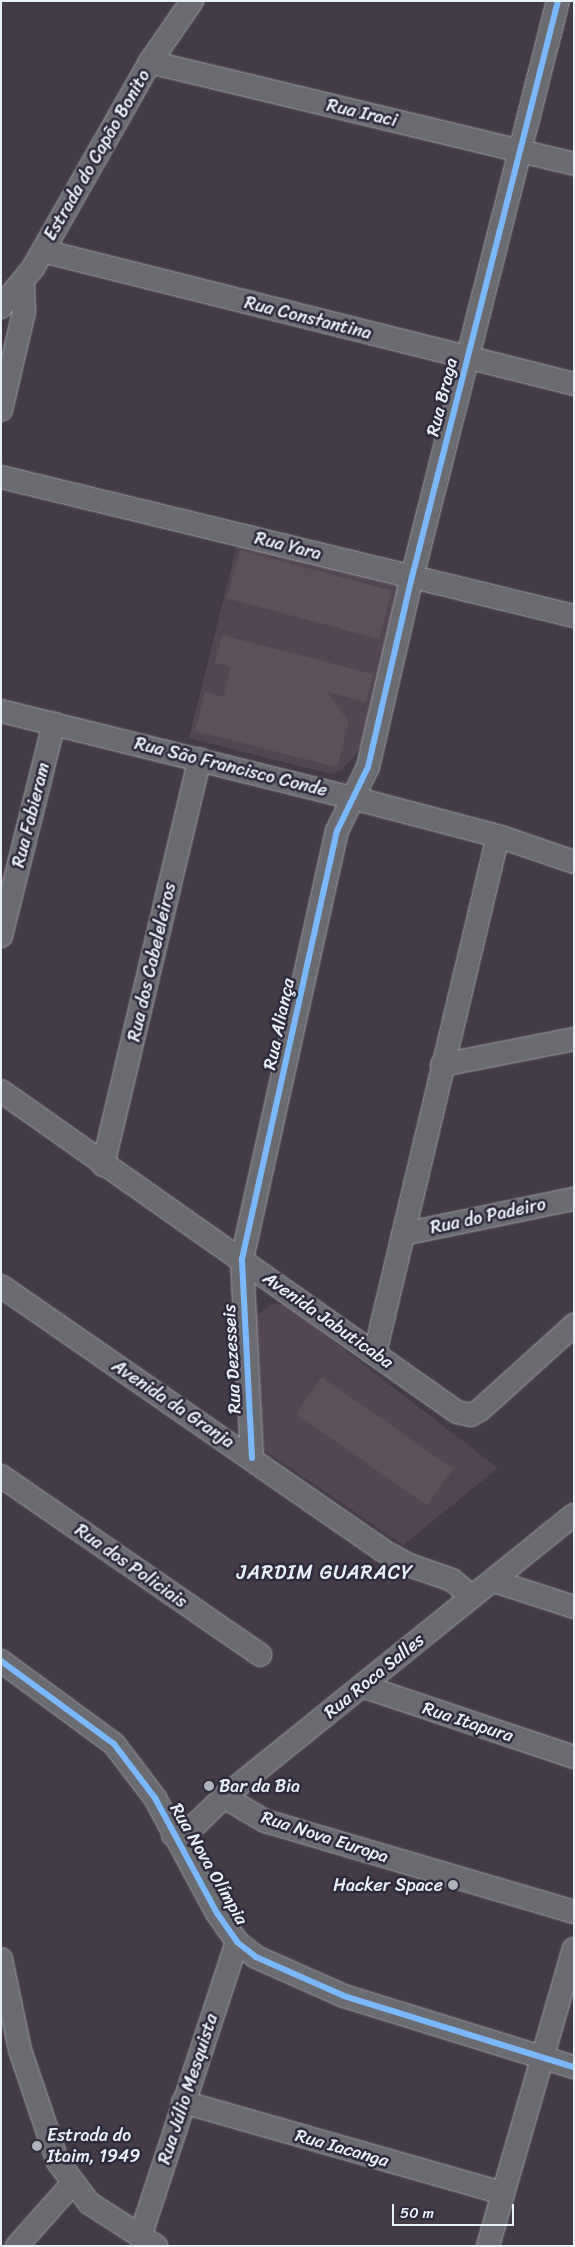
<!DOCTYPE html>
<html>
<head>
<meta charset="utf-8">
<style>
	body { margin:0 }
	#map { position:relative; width:575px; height:2247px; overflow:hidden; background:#433c46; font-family:Sriracha,sans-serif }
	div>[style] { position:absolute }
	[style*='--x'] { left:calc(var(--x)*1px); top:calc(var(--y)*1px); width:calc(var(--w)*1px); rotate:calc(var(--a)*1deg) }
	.built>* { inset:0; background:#534653 }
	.building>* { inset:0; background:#5a5258; transform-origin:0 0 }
	.roads { filter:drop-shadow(0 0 1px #a09fa5) drop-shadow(0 0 1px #a09fa5) }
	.minor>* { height:22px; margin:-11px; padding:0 11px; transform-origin:11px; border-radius:11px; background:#6b6b72 }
	.cycleway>* { height:6px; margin:-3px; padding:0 3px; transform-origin:3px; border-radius:3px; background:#7ab7fb }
	.dots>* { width:14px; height:14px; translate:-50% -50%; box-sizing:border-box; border:2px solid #2f2a3d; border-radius:50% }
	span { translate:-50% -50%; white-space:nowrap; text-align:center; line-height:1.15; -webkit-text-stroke:5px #2f2a3d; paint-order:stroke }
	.street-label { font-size:18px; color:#e8f1f8 }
	.poi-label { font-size:18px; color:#e8f1f8 }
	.left { translate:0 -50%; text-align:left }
	.right { translate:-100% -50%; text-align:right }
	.quarter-label { font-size:20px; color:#e8f1f8; letter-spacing:1px }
	.frame { position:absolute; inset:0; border:2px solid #e8f1f8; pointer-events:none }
	.scale { position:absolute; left:392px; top:2204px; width:122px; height:22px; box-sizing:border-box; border:2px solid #e8f1f8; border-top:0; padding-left:6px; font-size:15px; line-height:18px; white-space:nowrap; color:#e8f1f8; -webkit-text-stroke:4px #2f2a3d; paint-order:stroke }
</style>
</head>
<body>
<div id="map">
	<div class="built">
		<i style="clip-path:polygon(238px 541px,402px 585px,361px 747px,341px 771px,331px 774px,189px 738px)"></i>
		<i style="clip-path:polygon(272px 1304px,286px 1305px,498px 1468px,403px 1545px,264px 1450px,257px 1315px)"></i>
	</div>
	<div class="building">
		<i style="left:240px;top:550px;width:157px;height:50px;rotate:15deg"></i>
		<i style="clip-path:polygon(222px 635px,373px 674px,366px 702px,327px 692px,349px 722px,337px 767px,195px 731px,205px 692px,223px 697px,231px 667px,215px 663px)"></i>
		<i style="left:322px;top:1377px;width:160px;height:45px;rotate:35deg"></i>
	</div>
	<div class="roads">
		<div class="minor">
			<i style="--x:150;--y:62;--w:436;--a:13.5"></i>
			<i style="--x:43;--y:251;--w:547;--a:14.06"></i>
			<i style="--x:1;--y:307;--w:50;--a:-50.6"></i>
			<i style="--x:33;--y:268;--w:237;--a:-60.4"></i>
			<i style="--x:150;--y:62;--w:74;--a:-55.5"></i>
			<i style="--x:1;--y:410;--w:101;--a:-76.8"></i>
			<i style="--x:24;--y:312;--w:28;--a:-92"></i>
			<i style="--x:1;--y:477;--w:590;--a:13.64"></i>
			<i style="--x:1;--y:711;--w:363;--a:13.9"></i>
			<i style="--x:353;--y:798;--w:150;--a:14.7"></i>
			<i style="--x:498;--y:836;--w:80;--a:18.9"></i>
			<i style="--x:1;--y:936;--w:219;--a:-76"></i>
			<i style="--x:442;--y:1065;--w:135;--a:-11.1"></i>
			<i style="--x:1;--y:1091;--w:558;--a:35.14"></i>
			<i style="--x:457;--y:1412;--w:14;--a:12"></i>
			<i style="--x:471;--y:1415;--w:10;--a:-29"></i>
			<i style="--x:480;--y:1410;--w:127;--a:-42.1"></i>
			<i style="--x:103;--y:1165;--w:417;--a:-76.6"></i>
			<i style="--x:403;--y:1234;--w:175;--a:-11.6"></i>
			<i style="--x:1;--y:1286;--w:464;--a:34.7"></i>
			<i style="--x:382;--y:1550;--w:31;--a:29"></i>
			<i style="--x:409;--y:1565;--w:46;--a:19.2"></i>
			<i style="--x:452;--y:1580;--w:26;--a:40"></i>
			<i style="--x:375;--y:1353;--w:531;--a:-76.62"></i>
			<i style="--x:252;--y:1458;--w:199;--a:-92.9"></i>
			<i style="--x:242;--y:1259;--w:438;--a:-77.5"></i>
			<i style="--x:337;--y:831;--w:71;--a:-64.2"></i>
			<i style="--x:368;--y:767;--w:195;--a:-77"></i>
			<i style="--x:412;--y:577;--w:594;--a:-75.78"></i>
			<i style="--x:1;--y:1476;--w:315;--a:34.6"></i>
			<i style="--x:494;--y:1581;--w:84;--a:18"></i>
			<i style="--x:1;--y:1661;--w:140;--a:36.3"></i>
			<i style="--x:114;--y:1744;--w:68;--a:52.8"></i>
			<i style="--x:155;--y:1798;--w:131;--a:61.7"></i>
			<i style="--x:217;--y:1913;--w:35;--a:55"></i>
			<i style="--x:237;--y:1942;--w:24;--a:38"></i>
			<i style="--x:256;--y:1957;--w:96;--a:23.9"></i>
			<i style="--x:344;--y:1996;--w:241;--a:17.2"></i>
			<i style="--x:362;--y:1686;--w:224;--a:18.5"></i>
			<i style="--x:224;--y:1797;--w:48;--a:30.3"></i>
			<i style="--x:265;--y:1821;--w:322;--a:16.4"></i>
			<i style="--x:173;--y:1835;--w:25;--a:-26"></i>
			<i style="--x:196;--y:1824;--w:39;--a:-44"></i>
			<i style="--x:224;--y:1797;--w:449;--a:-38.9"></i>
			<i style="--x:1;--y:1959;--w:93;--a:78.2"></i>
			<i style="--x:20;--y:2050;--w:118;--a:71.3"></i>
			<i style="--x:58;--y:2162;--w:51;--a:52.9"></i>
			<i style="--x:89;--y:2203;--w:80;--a:32.7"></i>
			<i style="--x:183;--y:2102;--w:332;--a:15.9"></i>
			<i style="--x:140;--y:2237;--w:311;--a:-71.8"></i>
			<i style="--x:17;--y:2246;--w:83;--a:-48.4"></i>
			<i style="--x:488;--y:2246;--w:309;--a:-73.9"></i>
		</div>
	</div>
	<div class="cycleway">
		<i style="--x:252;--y:1458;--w:199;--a:-92.9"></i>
		<i style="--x:242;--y:1259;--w:438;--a:-77.5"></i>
		<i style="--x:337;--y:831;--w:71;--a:-64.2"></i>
		<i style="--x:368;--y:767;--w:195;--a:-77"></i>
		<i style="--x:412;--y:577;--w:594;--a:-75.78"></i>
		<i style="--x:1;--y:1661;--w:140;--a:36.3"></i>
		<i style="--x:114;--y:1744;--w:68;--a:52.8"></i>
		<i style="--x:155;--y:1798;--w:131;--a:61.7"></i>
		<i style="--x:217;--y:1913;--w:35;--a:55"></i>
		<i style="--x:237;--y:1942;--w:24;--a:38"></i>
		<i style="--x:256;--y:1957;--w:96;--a:23.9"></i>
		<i style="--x:344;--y:1996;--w:241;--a:17.2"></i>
	</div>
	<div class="dots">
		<i style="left:209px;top:1786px;background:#aeb2ba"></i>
		<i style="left:453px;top:1885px;background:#aeb2ba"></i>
		<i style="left:37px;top:2146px;background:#aeb2ba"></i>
	</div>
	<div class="street-label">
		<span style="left:362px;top:113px;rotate:13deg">Rua Iraci</span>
		<span style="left:97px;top:155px;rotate:-60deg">Estrada do Capão Bonito</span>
		<span style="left:308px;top:318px;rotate:14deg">Rua Constantina</span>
		<span style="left:442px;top:397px;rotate:-76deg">Rua Braga</span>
		<span style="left:288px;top:546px;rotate:14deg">Rua Yara</span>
		<span style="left:231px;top:767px;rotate:14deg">Rua São Francisco Conde</span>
		<span style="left:31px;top:815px;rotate:-76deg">Rua Fabieram</span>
		<span style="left:152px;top:962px;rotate:-77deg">Rua dos Cabeleleiros</span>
		<span style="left:279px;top:1024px;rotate:-78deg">Rua Aliança</span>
		<span style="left:488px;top:1216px;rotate:-12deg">Rua do Padeiro</span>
		<span style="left:328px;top:1320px;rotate:35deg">Avenida Jabuticaba</span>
		<span style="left:232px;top:1359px;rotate:-93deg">Rua Dezesseis</span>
		<span style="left:173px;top:1404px;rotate:34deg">Avenida da Granja</span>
		<span style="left:131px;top:1566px;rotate:35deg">Rua dos Policiais</span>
		<span style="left:374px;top:1676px;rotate:-39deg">Rua Roca Salles</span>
		<span style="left:468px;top:1722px;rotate:18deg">Rua Itapura</span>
		<span style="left:325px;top:1837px;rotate:18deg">Rua Nova Europa</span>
		<span style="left:209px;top:1864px;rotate:60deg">Rua Nova Olímpia</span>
		<span style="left:188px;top:2089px;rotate:-72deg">Rua Júlio Mesquista</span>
		<span style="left:342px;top:2148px;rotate:16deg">Rua Iacanga</span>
	</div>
	<div class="poi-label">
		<span class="left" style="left:219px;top:1786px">Bar da Bia</span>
		<span class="right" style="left:443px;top:1885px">Hacker Space</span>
		<span class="left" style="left:47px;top:2146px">Estrada do<br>Itaim, 1949</span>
	</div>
	<div class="quarter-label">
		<span style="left:325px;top:1572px">JARDIM GUARACY</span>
	</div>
	<div class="frame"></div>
	<div class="scale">50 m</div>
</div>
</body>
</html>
